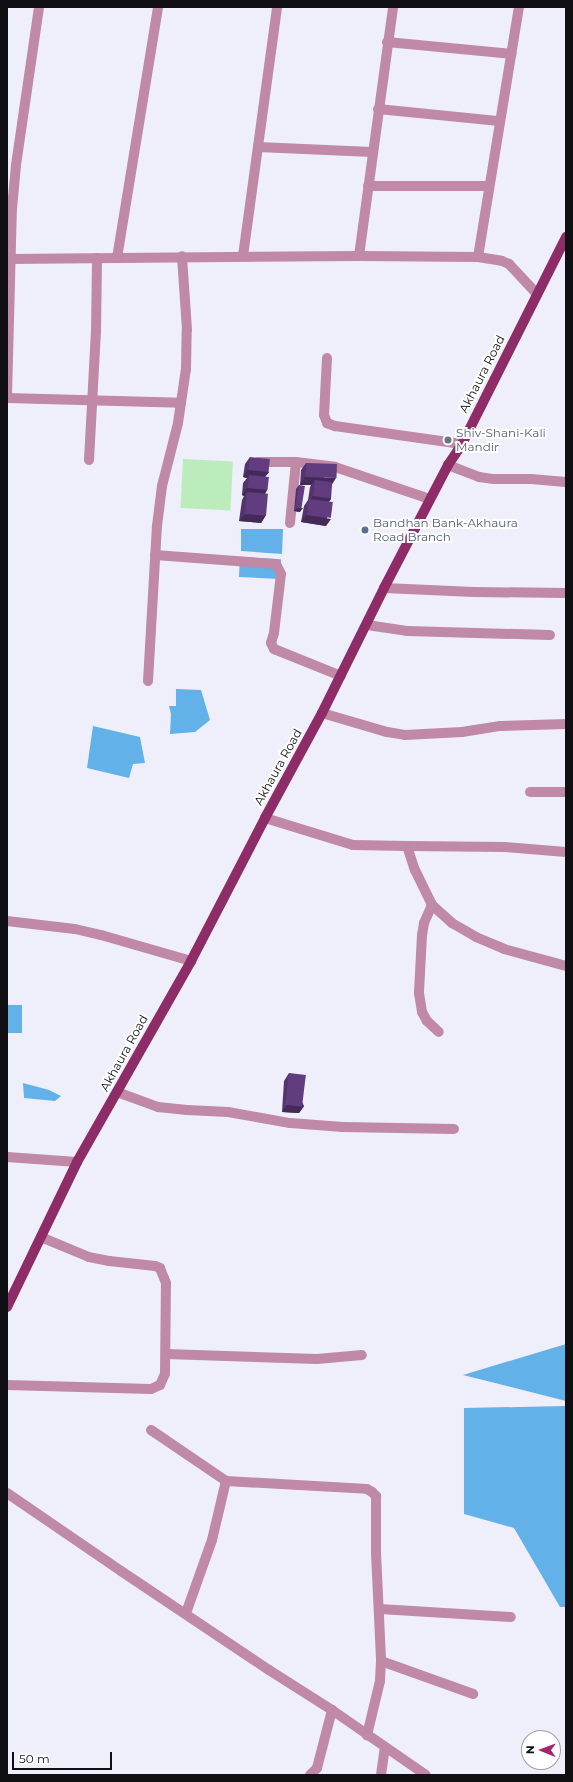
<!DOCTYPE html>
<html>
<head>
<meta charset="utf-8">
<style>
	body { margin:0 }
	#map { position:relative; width:573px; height:1782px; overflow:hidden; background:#eeeffb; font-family:Montserrat,sans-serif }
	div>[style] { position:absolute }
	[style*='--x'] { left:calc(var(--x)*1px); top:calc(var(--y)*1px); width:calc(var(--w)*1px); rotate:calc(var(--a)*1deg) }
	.green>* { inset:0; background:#bdecbc; transform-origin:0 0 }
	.water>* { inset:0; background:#63b1e9; transform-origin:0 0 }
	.minor>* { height:10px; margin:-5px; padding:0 5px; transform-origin:5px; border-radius:5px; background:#c089a5 }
	.tertiary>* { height:10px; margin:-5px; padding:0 5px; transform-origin:5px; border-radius:5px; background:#c089a5 }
	.primary>* { height:10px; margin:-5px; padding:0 5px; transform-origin:5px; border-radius:5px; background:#8e2c67 }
	.wall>* { inset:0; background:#53346d }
	.shaded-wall>* { inset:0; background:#442a59 }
	.building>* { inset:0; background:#613c7f; transform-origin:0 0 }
	.dots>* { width:11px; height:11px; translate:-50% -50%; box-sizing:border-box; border:2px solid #fff; border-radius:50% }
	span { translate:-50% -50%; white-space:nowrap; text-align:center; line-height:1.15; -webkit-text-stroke:4px #fff; paint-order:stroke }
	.street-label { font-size:12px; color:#101014 }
	.worship-label { font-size:12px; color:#5b616d }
	.left { translate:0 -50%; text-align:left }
	.service-label { font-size:12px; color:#4e5e75 }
	.frame { position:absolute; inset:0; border:8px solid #101014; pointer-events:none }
	.north { position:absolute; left:521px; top:1730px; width:40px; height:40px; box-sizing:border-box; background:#fff; border:1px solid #9f9fa1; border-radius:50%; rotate:271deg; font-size:11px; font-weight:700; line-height:16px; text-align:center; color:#101014 }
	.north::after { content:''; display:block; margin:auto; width:14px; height:18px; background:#a42474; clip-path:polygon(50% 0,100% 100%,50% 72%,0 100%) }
	.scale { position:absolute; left:12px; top:1752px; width:100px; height:18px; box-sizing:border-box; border:2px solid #101014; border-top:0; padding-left:5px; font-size:12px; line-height:14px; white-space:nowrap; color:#101014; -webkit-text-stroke:3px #fff; paint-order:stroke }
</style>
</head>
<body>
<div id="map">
	<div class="green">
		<i style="left:183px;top:459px;width:50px;height:49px;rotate:3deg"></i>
	</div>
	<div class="water">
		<i style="clip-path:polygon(241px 529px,283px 529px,282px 554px,241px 551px)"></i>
		<i style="left:240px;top:557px;width:41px;height:20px;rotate:3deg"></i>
		<i style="clip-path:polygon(176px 689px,201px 690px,210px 720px,195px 732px,170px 734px,171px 714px,169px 706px,176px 706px)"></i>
		<i style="clip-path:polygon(93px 726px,140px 737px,145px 763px,133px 764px,129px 778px,87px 768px)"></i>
		<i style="left:22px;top:1005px;width:28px;height:15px;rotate:90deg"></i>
		<i style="clip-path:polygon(23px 1083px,49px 1090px,61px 1096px,55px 1101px,24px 1098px)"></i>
		<i style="clip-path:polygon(566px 1344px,566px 1401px,463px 1375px)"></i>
		<i style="clip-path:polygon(566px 1406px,566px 1607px,560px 1607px,514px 1528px,464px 1514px,464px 1408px)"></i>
	</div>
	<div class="minor">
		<i style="--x:387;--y:42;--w:125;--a:5.5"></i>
		<i style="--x:378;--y:109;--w:122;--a:5.7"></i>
		<i style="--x:258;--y:147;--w:114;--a:2.5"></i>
		<i style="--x:368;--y:186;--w:121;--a:0"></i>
		<i style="--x:243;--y:256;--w:251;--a:-82.2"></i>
		<i style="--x:359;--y:256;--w:251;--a:-82.2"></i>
		<i style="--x:117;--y:258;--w:254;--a:-80.7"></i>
		<i style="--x:327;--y:358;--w:57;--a:93"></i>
		<i style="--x:324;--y:415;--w:9;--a:69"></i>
		<i style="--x:327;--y:423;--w:9;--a:21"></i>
		<i style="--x:335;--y:426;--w:128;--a:8.1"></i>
		<i style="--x:7;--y:396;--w:187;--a:-88.5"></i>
		<i style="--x:12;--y:209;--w:44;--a:-84.8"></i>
		<i style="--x:16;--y:165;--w:160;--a:-81.7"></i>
		<i style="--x:7;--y:398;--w:174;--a:1.6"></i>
		<i style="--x:89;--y:460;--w:128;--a:-86.9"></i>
		<i style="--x:96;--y:332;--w:74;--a:-89.2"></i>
		<i style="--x:258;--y:462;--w:38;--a:0"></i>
		<i style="--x:296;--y:462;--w:39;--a:7"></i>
		<i style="--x:335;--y:467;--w:100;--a:18.6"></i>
		<i style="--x:448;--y:465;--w:33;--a:21"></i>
		<i style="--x:479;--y:477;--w:15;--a:8"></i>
		<i style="--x:494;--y:479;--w:37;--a:0"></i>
		<i style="--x:531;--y:479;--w:35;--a:5"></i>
		<i style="--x:290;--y:523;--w:61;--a:-84.4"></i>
		<i style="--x:155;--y:555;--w:121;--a:4.3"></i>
		<i style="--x:276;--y:564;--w:11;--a:63"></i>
		<i style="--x:281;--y:574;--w:59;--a:96.8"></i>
		<i style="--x:274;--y:633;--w:10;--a:107"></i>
		<i style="--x:271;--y:643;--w:7;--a:63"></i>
		<i style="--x:274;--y:649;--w:72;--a:21.9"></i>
		<i style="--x:384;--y:588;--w:90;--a:2.5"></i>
		<i style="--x:474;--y:592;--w:92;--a:0.6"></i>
		<i style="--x:367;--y:625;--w:40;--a:8.5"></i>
		<i style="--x:407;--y:631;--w:143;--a:1.6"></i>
		<i style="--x:148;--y:681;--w:155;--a:-86.7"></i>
		<i style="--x:157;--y:526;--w:40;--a:-82.9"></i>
		<i style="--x:162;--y:486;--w:65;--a:-75.7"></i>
		<i style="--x:178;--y:423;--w:55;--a:-81.6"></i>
		<i style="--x:186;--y:369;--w:39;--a:-89"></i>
		<i style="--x:187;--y:330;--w:74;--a:-93.9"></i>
		<i style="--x:322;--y:713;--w:68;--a:16.3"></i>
		<i style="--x:387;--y:732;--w:18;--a:9"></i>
		<i style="--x:405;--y:735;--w:57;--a:-3"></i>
		<i style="--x:462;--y:732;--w:39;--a:-9"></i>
		<i style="--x:501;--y:726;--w:65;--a:-1.8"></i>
		<i style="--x:530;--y:792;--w:36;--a:0"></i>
		<i style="--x:265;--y:818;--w:92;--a:17.1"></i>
		<i style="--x:353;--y:845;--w:54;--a:1.1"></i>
		<i style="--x:407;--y:846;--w:25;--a:72"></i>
		<i style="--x:415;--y:870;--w:39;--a:64"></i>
		<i style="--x:432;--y:905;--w:27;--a:42"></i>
		<i style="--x:452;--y:923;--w:28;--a:30"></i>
		<i style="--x:476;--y:937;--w:30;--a:23"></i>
		<i style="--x:504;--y:949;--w:64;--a:15.3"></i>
		<i style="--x:407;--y:846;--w:98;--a:0.6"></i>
		<i style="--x:505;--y:847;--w:61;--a:4.7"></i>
		<i style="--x:432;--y:905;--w:20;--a:114"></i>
		<i style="--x:424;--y:923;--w:12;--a:99"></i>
		<i style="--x:422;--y:935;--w:58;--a:93"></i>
		<i style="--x:419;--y:993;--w:19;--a:81"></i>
		<i style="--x:422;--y:1012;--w:10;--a:61"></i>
		<i style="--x:427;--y:1021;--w:16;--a:43"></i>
		<i style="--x:7;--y:921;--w:68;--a:6.7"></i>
		<i style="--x:75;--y:929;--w:27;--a:13"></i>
		<i style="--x:101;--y:935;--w:94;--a:16.1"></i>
		<i style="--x:117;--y:1092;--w:44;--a:20.1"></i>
		<i style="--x:158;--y:1107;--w:29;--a:6"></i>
		<i style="--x:187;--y:1110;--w:41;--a:2.8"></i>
		<i style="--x:228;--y:1112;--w:63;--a:10.1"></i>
		<i style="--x:290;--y:1123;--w:53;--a:4.3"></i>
		<i style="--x:343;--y:1127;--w:111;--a:1"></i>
		<i style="--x:7;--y:1157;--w:70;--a:4.1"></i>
		<i style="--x:166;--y:1354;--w:151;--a:1.9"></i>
		<i style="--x:317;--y:1359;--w:45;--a:-5.1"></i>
		<i style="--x:7;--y:1385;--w:144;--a:1.6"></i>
		<i style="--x:151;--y:1389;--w:10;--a:-24"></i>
		<i style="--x:160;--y:1385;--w:12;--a:-66"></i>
		<i style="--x:165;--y:1374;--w:91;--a:-89.4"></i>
		<i style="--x:166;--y:1283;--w:16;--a:-112"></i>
		<i style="--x:160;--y:1268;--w:5;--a:-158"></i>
		<i style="--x:155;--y:1266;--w:46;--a:-173.8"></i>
		<i style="--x:109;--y:1261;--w:20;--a:-169"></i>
		<i style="--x:89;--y:1257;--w:52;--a:-157.4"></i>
		<i style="--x:151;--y:1430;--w:91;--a:34.2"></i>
		<i style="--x:226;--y:1481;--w:141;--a:3.2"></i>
		<i style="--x:367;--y:1489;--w:6;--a:31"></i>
		<i style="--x:372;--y:1492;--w:6;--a:45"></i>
		<i style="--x:376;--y:1496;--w:57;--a:90"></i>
		<i style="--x:376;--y:1553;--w:108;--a:87.3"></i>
		<i style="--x:381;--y:1661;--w:20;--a:93"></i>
		<i style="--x:380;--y:1681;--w:56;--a:103.5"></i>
		<i style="--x:380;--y:1609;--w:131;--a:3.5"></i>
		<i style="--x:186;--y:1613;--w:77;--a:-70.4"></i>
		<i style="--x:212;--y:1540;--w:61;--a:-76.7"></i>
		<i style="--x:381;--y:1661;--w:98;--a:19.7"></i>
		<i style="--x:310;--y:1775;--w:10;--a:-45"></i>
		<i style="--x:317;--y:1768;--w:60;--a:-75.5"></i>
		<i style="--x:381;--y:1775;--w:28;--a:-82"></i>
	</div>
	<div class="tertiary">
		<i style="--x:478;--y:257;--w:253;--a:-80.7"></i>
		<i style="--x:7;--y:259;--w:352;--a:-0.5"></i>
		<i style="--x:359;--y:256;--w:119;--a:0.5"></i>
		<i style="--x:478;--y:257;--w:24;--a:9"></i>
		<i style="--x:502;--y:261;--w:8;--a:23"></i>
		<i style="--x:509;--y:264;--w:41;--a:47"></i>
		<i style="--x:7;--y:1493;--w:138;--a:34.4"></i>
		<i style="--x:121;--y:1571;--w:178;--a:33.8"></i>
		<i style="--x:269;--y:1670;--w:75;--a:32.4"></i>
		<i style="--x:332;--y:1710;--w:114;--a:34.7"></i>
	</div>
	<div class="primary">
		<i style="--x:7;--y:1307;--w:161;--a:-64.2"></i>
		<i style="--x:77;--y:1162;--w:231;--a:-60.4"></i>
		<i style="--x:191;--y:961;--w:161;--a:-62.6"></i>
		<i style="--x:265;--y:818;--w:119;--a:-61.5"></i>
		<i style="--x:322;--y:713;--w:140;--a:-63.6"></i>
		<i style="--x:384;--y:588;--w:139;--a:-62.5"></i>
		<i style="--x:448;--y:465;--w:25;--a:-56"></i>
		<i style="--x:462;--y:444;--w:232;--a:-63.3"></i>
	</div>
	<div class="wall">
		<i style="clip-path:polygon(250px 457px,269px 472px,265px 477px,267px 490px,265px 494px,266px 515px,261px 523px,239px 521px,242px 500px,244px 496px,242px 495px,243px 483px,247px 478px,243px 477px,245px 464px)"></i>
		<i style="clip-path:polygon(306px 463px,332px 484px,331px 499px,329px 501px,326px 526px,301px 522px,304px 506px,308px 500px,310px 487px,311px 485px,300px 485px,301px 470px)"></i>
		<i style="clip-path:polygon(299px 485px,300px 512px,294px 511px,296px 489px)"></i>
		<i style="clip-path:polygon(289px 1073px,304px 1106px,299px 1113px,282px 1112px,284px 1081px)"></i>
	</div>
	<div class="shaded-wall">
		<i style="clip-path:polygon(248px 470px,269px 472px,263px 479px,249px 475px,247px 478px,243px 477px)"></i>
		<i style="clip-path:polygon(305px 477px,336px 478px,331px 486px,315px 480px,311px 485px,300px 485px)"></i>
		<i style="clip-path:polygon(247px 488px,267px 490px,262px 498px,247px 492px,244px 496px,242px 495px)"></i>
		<i style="clip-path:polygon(313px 496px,331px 499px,326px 506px,308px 503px)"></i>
		<i style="clip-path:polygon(297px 508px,303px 508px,300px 512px,294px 511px)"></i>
		<i style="clip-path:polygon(245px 514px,266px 515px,261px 523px,239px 521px)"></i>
		<i style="clip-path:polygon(306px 515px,331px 519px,326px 526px,301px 522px)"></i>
		<i style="clip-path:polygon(287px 1105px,304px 1106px,299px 1113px,282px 1112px)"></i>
	</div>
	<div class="building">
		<i style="left:250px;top:457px;width:20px;height:13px;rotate:6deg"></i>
		<i style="left:306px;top:463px;width:31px;height:14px;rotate:2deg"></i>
		<i style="left:249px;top:475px;width:20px;height:13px;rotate:6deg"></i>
		<i style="left:315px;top:480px;width:17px;height:16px;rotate:7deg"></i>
		<i style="left:299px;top:485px;width:6px;height:23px;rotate:9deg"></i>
		<i style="left:247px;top:492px;width:21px;height:22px;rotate:5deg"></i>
		<i style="left:309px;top:499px;width:24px;height:16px;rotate:7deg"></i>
		<i style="left:289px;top:1073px;width:17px;height:32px;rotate:7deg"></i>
	</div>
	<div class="dots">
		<i style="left:448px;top:440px;background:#6b7280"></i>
		<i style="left:365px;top:530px;background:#5c6f8a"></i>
	</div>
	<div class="street-label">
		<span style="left:482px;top:374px;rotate:-63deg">Akhaura Road</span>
		<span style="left:278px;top:767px;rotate:-61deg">Akhaura Road</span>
		<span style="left:124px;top:1053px;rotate:-61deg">Akhaura Road</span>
	</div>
	<div class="worship-label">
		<span class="left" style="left:456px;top:440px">Shiv-Shani-Kali<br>Mandir</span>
	</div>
	<div class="service-label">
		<span class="left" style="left:373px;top:530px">Bandhan Bank-Akhaura<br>Road Branch</span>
	</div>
	<div class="frame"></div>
	<div class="north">N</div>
	<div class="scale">50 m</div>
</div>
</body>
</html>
